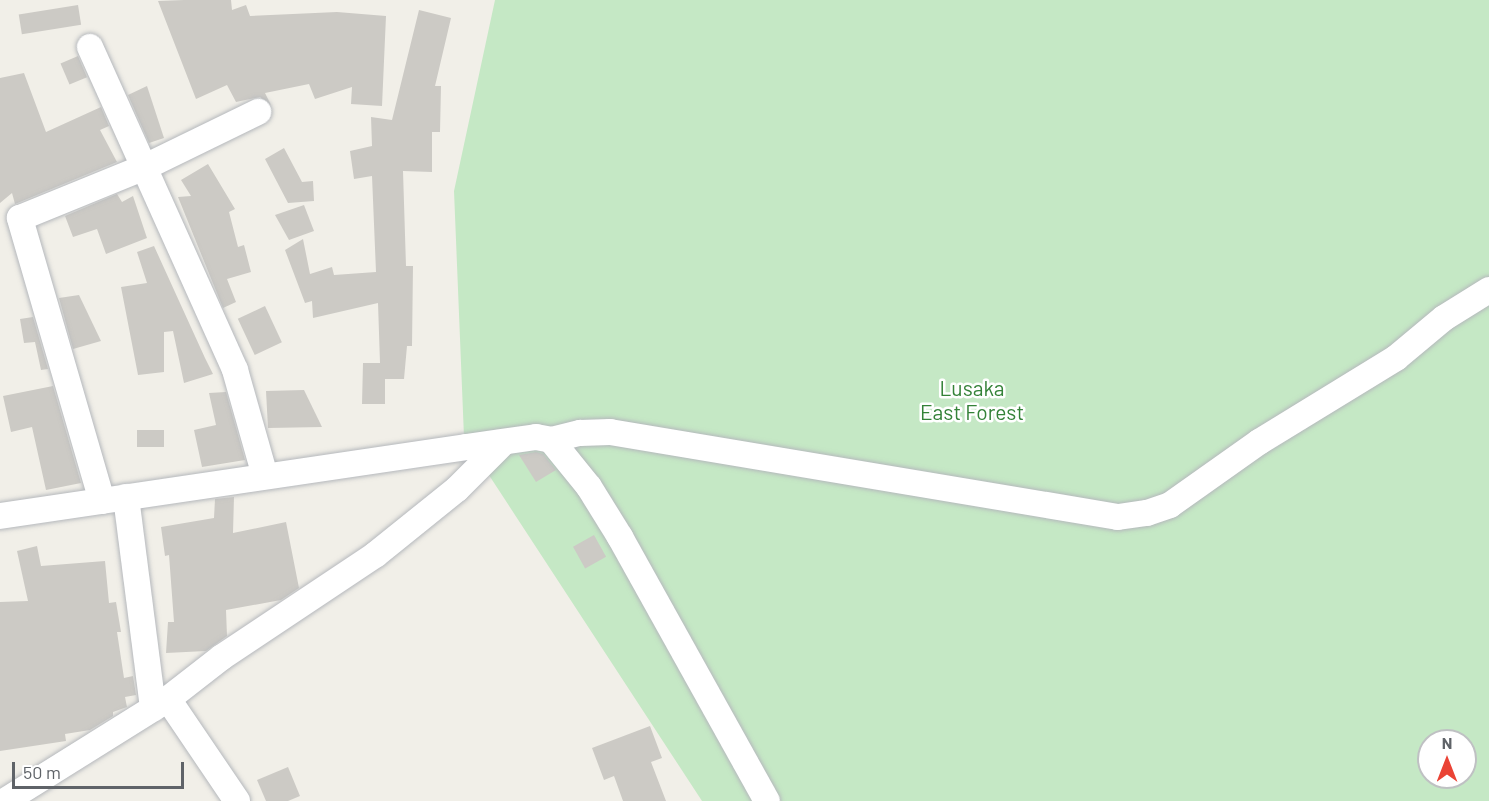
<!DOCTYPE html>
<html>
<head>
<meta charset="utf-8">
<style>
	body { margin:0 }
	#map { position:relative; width:1489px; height:801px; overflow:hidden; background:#f1efe8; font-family:Barlow,sans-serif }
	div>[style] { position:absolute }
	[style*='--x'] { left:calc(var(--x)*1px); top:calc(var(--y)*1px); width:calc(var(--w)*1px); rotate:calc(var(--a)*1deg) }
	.green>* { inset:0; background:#c5e8c5 }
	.building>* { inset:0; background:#cccac5; transform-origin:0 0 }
	.roads { filter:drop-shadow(0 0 2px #b5b8bc) drop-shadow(0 0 2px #b5b8bc) }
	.minor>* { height:26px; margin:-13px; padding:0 13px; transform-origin:13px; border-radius:13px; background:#fff }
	span { translate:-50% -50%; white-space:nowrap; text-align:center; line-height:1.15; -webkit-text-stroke:5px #fff; paint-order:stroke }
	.park-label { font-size:21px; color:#348238 }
	.north { position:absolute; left:1417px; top:729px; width:60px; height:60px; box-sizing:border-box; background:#fff; border:2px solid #bfc1c3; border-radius:50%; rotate:0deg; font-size:16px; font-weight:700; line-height:24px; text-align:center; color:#5f6368 }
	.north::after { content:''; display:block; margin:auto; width:21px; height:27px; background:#ea4335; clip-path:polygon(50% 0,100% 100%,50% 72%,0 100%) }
	.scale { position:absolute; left:12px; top:762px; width:172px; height:27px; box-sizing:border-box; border:3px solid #5f6368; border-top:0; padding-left:8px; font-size:18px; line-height:21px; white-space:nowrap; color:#5f6368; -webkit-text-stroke:4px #fff; paint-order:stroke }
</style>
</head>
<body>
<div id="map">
	<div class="green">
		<i style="clip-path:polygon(evenodd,495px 0,1489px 0,1489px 801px,702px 801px,464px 437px,454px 191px,495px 0,1429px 741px,1465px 741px,1465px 777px,1429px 777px,1429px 741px)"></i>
	</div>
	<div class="building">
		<i style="clip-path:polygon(184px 0,231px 0,232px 10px,246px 5px,250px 16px,337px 12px,386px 16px,382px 106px,351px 104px,352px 87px,315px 99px,309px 84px,265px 93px,271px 105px,260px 97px,236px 102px,227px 85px,196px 99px,158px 1px)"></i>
		<i style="left:78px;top:5px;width:20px;height:60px;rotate:81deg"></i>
		<i style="clip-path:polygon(419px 10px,451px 18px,435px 86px,441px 86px,440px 132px,432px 132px,432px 172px,403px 171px,406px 266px,413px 266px,412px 346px,407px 346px,404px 379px,385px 379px,385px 404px,362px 404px,363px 363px,380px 363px,378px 303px,313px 318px,312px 301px,305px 303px,285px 250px,303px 239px,310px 274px,332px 267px,334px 275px,376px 272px,372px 176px,354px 179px,350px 151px,372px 146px,371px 117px,392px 120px)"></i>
		<i style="left:78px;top:56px;width:23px;height:19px;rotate:67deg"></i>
		<i style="clip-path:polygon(24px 73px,46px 132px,101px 107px,109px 126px,100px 130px,117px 162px,15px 204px,12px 193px,0 203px,0 78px)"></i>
		<i style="clip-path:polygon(147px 86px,164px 138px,149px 143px,128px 95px)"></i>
		<i style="clip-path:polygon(284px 148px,302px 182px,313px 181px,314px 201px,288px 203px,265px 159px)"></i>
		<i style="clip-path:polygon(208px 164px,235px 209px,229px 212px,238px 247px,244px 245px,251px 272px,227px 279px,236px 302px,223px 308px,178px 197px,191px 196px,181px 180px)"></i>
		<i style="clip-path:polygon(117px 194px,122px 202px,133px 196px,147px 238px,106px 254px,97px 229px,73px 237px,65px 216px)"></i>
		<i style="clip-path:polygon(304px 205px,314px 231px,289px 240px,275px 215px)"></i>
		<i style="clip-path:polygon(154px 246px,205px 358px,213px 374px,184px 383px,173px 331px,164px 332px,164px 372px,138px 375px,121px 287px,147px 283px,137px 252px)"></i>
		<i style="clip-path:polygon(79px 295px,101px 341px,73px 349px,59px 298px)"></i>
		<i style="left:265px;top:306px;width:40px;height:30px;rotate:65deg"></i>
		<i style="clip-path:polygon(33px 317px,48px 369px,41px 370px,35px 342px,24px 343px,20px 319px)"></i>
		<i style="clip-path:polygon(53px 386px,81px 483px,46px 490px,32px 427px,11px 432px,3px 396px)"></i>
		<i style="clip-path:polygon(304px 390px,322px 427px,268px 428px,266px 391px)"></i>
		<i style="clip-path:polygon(226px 392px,245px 460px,202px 467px,194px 430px,216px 425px,209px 393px)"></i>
		<i style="left:137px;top:430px;width:27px;height:17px"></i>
		<i style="clip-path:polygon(536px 452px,543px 454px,556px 470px,536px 482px,519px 455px)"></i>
		<i style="clip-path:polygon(234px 497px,233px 533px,286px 522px,299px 588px,281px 600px,226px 610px,227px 636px,206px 651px,166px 653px,168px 622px,174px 622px,169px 555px,165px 556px,161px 527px,214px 518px,215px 499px)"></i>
		<i style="left:594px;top:535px;width:25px;height:24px;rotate:61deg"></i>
		<i style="clip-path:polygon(37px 546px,41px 566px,105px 561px,109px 603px,116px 602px,121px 632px,117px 632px,124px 678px,133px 676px,136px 695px,125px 697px,127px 707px,113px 712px,113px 716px,90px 730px,65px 734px,66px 741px,0 751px,0 602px,28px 601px,17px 551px)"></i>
		<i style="clip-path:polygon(650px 726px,662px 758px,651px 762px,666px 801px,623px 801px,614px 776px,604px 780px,592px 748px)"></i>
		<i style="clip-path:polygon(288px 767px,300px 796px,288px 801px,266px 801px,257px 780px)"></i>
	</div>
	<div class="roads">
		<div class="minor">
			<i style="--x:90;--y:47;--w:354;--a:65.8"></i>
			<i style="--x:235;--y:370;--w:110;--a:74.2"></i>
			<i style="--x:551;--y:440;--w:30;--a:-14"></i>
			<i style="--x:580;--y:433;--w:30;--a:-2"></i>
			<i style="--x:610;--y:432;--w:515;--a:9.5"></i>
			<i style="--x:1118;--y:517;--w:29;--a:-8"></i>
			<i style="--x:1147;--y:513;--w:24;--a:-19"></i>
			<i style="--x:1170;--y:505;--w:109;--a:-35.3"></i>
			<i style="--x:1259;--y:442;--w:161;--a:-31.5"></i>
			<i style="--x:1396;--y:358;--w:62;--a:-39.8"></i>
			<i style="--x:1444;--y:318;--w:53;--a:-31.9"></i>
			<i style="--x:126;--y:497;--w:213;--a:82.7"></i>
			<i style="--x:102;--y:501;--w:295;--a:-106.2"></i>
			<i style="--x:20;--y:218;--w:135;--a:-22.2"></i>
			<i style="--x:145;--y:167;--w:126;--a:-26"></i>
			<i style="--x:0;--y:516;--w:471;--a:-8.4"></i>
			<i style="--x:466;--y:447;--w:71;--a:-8.1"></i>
			<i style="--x:536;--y:437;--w:15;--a:11"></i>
			<i style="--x:551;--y:440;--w:60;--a:51"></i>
			<i style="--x:589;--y:487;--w:59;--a:58.2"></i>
			<i style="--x:620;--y:537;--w:302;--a:60.9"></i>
			<i style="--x:168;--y:699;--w:123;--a:55.9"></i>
			<i style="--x:5;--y:801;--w:192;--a:-32"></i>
			<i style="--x:168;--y:699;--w:68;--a:-37.9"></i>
			<i style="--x:222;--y:657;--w:184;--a:-33.7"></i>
			<i style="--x:375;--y:555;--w:105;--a:-38.8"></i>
			<i style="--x:457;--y:489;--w:65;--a:-45"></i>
		</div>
	</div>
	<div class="park-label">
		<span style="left:972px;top:400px">Lusaka<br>East Forest</span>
	</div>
	<div class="north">N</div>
	<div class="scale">50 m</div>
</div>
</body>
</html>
